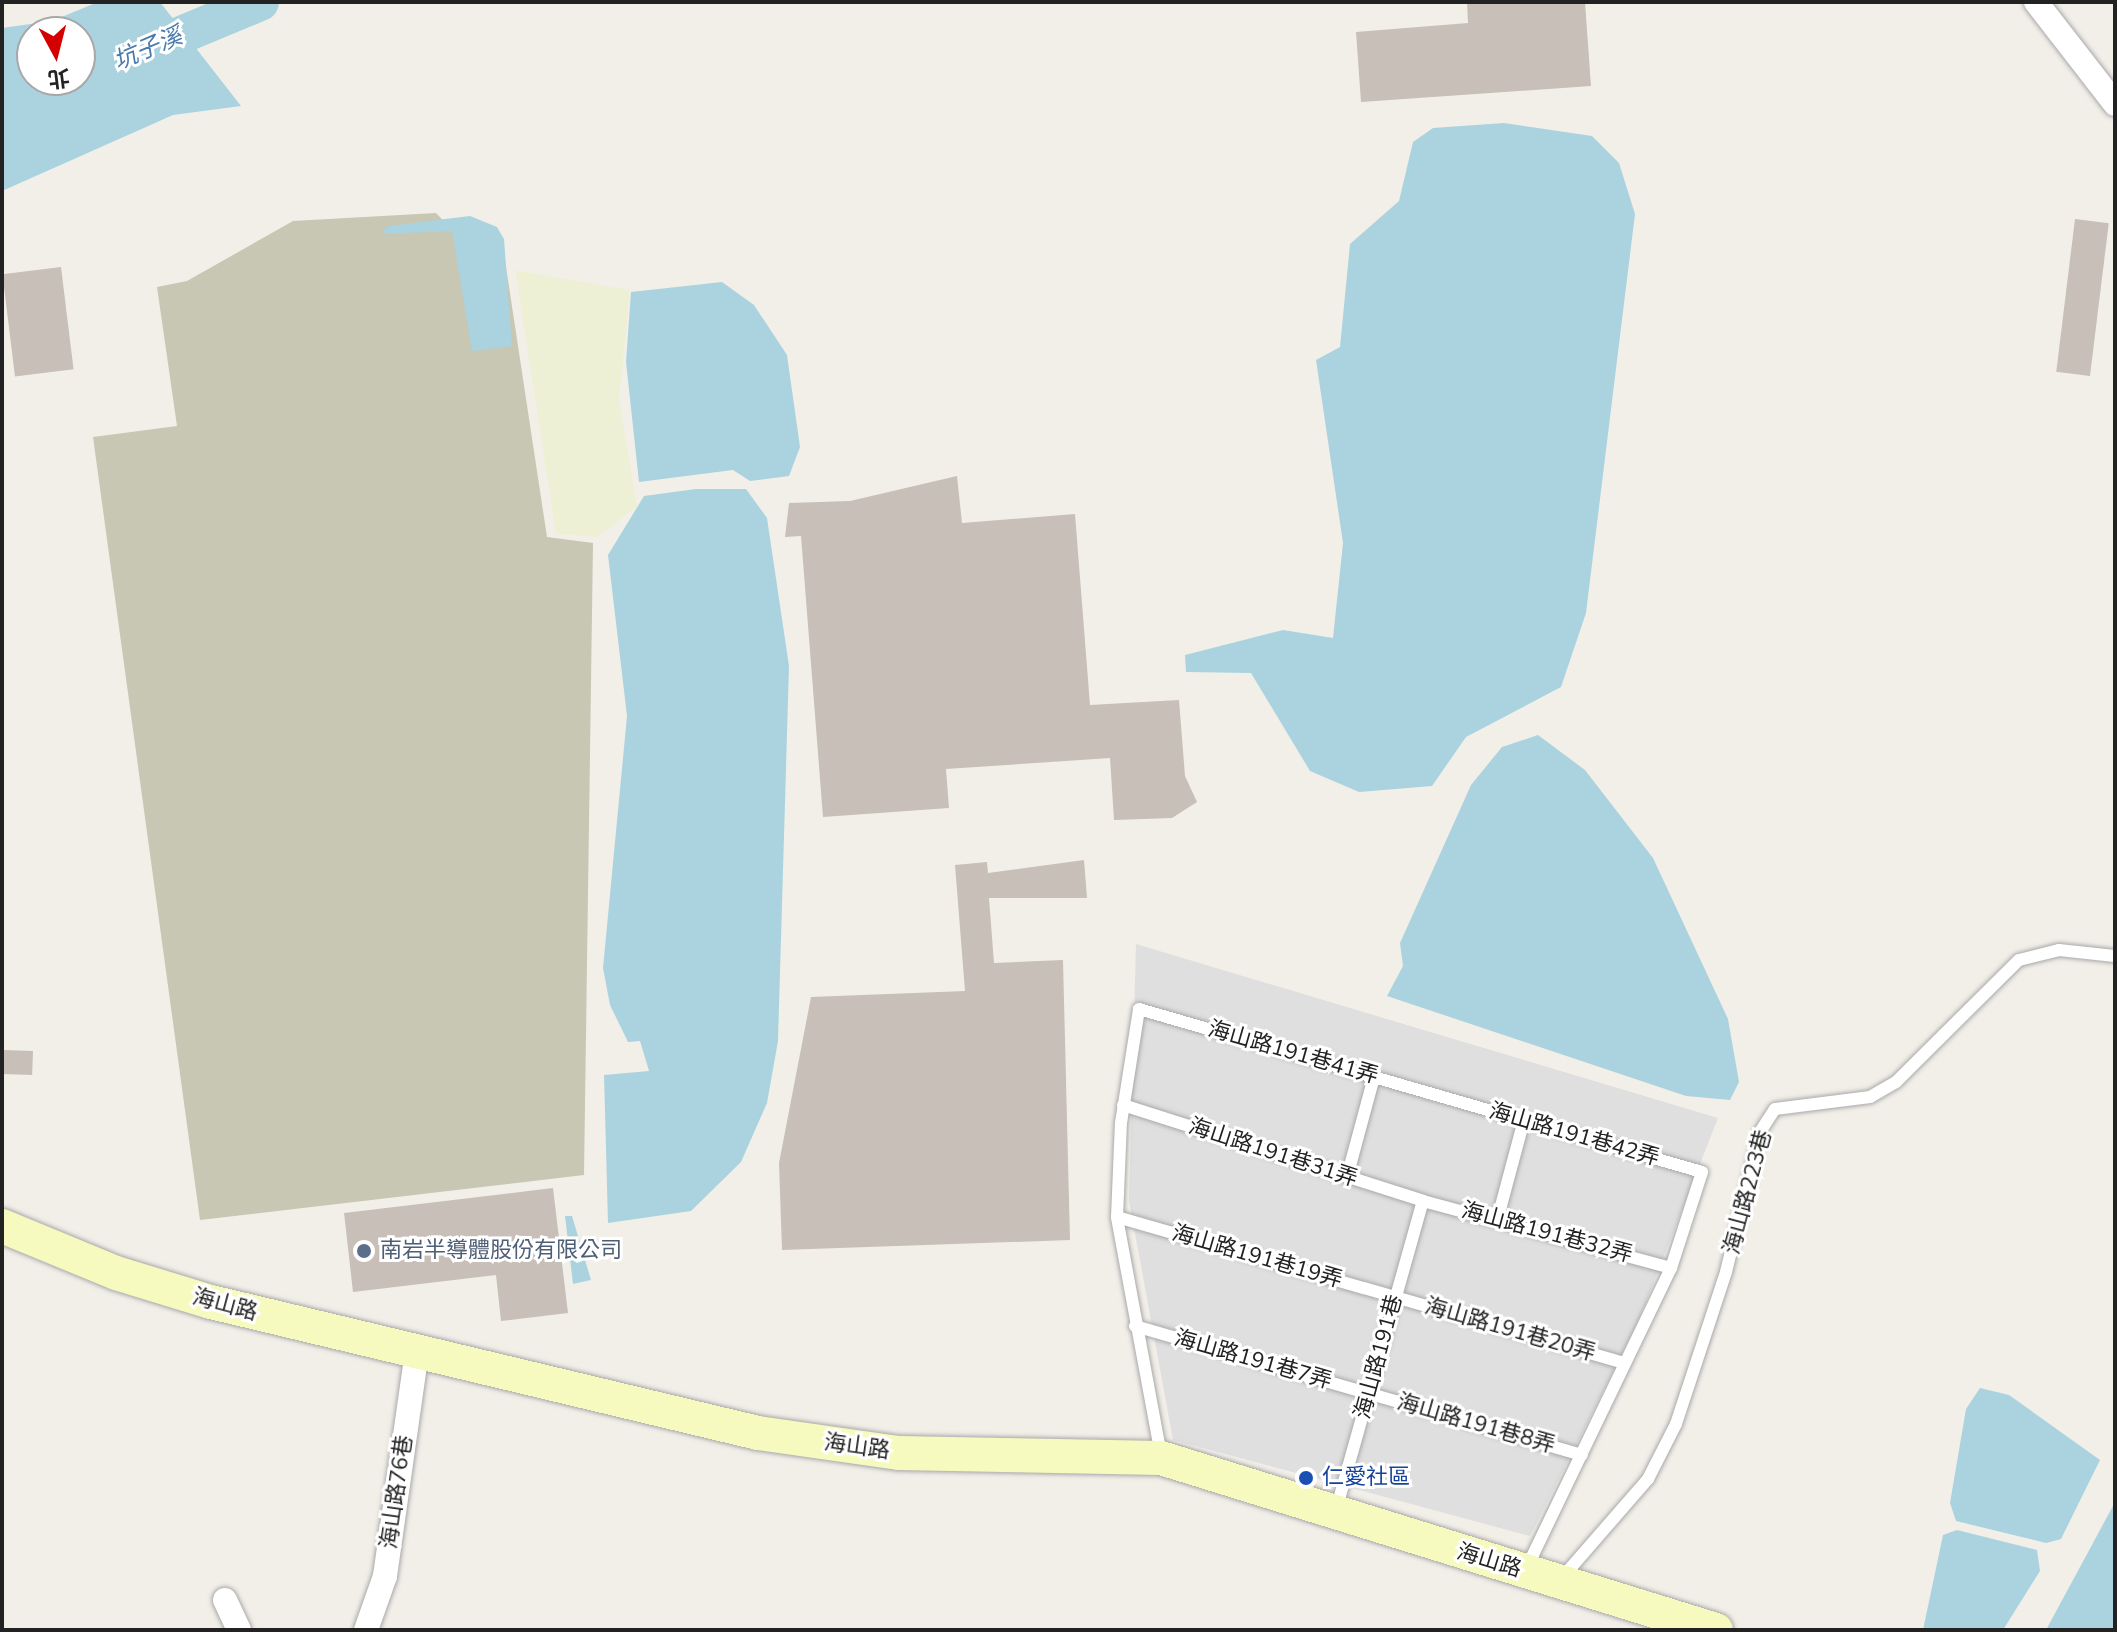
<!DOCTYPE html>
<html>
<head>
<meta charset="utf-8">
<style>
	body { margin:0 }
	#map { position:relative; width:2117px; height:1632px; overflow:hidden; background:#f2efe9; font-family:"Nunito Sans","Noto Sans TC",sans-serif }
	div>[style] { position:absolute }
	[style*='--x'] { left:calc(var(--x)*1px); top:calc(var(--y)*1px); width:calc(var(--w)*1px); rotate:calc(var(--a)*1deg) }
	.residential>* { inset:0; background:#e0dfdf }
	.construction>* { inset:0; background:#c7c7b4 }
	.farmland>* { inset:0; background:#eef0d5 }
	.water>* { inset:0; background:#aad3df }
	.river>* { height:38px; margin:-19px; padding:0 19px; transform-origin:19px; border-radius:19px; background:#aad3df }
	.building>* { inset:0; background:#c7bfb8; transform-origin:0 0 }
	.roads { filter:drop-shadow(0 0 2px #a9a9a9) drop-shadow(0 0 2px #a9a9a9) }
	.service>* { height:12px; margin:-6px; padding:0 6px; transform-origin:6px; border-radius:6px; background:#fff }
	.minor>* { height:24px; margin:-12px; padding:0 12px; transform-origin:12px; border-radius:12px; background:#fff }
	.secondary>* { height:34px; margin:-17px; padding:0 17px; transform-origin:17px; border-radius:17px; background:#f7fabf }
	.dots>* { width:22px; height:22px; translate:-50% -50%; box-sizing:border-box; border:4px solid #fff; border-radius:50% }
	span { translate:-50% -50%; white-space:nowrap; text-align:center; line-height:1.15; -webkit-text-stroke:6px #fff; paint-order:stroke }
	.street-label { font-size:22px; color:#222 }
	.service-label { font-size:22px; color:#4e5e75 }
	.left { translate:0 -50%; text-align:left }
	.transit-label { font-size:22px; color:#164399 }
	.water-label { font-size:24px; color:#4a7aab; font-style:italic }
	.frame { position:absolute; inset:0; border:4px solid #222; pointer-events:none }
	.north { position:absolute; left:16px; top:16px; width:80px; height:80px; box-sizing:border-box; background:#fff; border:2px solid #a7a7a7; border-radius:50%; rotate:173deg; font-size:22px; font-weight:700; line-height:32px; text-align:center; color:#222 }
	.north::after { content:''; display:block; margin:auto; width:28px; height:36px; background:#d40000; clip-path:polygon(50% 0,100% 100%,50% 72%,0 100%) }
</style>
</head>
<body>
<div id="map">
	<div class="residential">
		<i style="clip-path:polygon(1136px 944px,1718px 1118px,1638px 1322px,1530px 1536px,1173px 1440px,1129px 1201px)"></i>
	</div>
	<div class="construction">
		<i style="clip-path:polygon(436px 213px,456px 234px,501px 234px,547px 537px,593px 543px,584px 1175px,200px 1220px,93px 437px,177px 426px,157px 287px,187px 281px,293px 221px)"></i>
	</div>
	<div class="farmland">
		<i style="clip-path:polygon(515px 270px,630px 290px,619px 400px,637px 506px,598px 537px,556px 534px)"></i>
	</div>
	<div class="water">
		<i style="clip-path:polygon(evenodd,98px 2px,160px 2px,241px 106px,173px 115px,2px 191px,2px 28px,52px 21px,98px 2px,80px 32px,80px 80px,32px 80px,32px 32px,80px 32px)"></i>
		<i style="clip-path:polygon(1504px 123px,1592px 136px,1619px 163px,1635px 214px,1586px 613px,1561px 687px,1466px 737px,1432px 786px,1359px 792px,1310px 771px,1251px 673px,1186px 672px,1185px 655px,1283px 630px,1333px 638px,1343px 543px,1316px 360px,1340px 347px,1350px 244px,1399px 201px,1413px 142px,1433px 128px)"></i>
		<i style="clip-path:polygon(470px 216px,497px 227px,504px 239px,512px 346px,472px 351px,452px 231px,381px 234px,388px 226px)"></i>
		<i style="clip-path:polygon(722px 282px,754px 305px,787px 355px,800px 447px,789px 476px,750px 481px,733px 470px,639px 482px,626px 362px,631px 292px)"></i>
		<i style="clip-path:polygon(696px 489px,746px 489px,767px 518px,789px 666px,778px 1041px,767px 1103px,741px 1162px,691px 1211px,608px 1223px,604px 1075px,649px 1071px,640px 1041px,628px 1042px,610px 1005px,603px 968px,627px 716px,608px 555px,644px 496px)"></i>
		<i style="clip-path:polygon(1538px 735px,1585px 770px,1653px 858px,1728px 1019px,1739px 1082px,1730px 1100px,1686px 1096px,1387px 996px,1403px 966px,1400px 943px,1471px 785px,1502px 747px)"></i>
		<i style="clip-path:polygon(565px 1216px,572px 1216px,591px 1280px,573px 1284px)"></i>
		<i style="clip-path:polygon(1980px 1388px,2009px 1395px,2100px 1460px,2061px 1539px,2046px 1543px,1956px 1521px,1950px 1503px,1966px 1409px)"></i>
		<i style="clip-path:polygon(2114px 1504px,2115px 1630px,2046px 1630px)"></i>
		<i style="clip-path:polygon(1957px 1530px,2037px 1550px,2040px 1571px,2003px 1630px,1923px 1630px,1943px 1535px)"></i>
	</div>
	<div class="river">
		<i style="--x:80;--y:77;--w:195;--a:-22.6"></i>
	</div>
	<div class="building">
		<i style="clip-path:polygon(1467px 2px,1585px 2px,1591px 86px,1361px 102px,1356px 32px,1468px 23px)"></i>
		<i style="left:2075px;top:219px;width:34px;height:154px;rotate:7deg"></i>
		<i style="left:61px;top:267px;width:103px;height:59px;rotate:83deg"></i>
		<i style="clip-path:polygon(957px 476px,962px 523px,1075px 514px,1090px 705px,1179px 700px,1185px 776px,1197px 802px,1172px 818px,1114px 820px,1110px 758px,946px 769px,949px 808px,823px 817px,801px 536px,785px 537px,789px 503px,850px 501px)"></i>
		<i style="clip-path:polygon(1084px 860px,1087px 898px,989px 898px,994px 963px,1063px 960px,1070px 1240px,782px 1250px,779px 1163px,811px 997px,965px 991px,955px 865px,987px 862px,988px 873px)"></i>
		<i style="left:2px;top:1050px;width:31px;height:24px;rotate:2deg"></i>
		<i style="clip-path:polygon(553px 1188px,568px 1313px,501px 1321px,496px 1275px,353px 1292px,344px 1213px)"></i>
	</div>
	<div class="roads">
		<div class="service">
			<i style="--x:1123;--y:1105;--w:315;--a:17.7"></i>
			<i style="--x:1423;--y:1201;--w:257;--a:15.1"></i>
			<i style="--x:1347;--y:1177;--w:104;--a:-74.9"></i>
			<i style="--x:1117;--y:1217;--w:528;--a:16.06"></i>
			<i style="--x:1498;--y:1217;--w:100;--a:-75"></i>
			<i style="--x:1135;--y:1326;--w:465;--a:16.1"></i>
			<i style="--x:1161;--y:1455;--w:242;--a:-100.5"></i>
			<i style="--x:1117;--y:1217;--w:94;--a:-87.6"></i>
			<i style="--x:1121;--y:1123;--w:115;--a:-81"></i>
			<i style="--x:1139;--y:1009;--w:586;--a:16.15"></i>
			<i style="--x:1702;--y:1172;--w:101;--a:107.9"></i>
			<i style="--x:1671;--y:1268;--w:334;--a:115.7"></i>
			<i style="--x:1336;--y:1510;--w:321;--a:-74.3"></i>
			<i style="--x:1561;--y:1579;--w:133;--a:-49"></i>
			<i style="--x:1648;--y:1479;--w:62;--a:-63"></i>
			<i style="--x:1676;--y:1424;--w:160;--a:-71.8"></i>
			<i style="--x:1726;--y:1272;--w:144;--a:-76.3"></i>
			<i style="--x:1760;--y:1132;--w:27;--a:-57"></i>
			<i style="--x:1775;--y:1109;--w:96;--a:-7.2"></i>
			<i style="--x:1870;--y:1097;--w:30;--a:-30"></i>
			<i style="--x:1896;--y:1082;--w:173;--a:-44.8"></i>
			<i style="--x:2019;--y:960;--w:41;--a:-14"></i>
			<i style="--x:2059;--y:950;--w:56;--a:6.1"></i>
		</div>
		<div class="minor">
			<i style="--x:2036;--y:2;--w:129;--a:52.2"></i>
			<i style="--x:225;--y:1600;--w:33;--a:65"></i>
			<i style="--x:366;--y:1630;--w:57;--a:-70.6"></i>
			<i style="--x:385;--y:1576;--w:226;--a:-81.9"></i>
		</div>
		<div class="secondary">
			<i style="--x:2;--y:1226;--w:123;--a:22.4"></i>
			<i style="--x:116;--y:1273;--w:99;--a:17"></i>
			<i style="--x:211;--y:1302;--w:562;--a:13.47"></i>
			<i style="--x:758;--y:1433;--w:142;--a:8.1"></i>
			<i style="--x:899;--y:1453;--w:262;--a:1.1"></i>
			<i style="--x:1161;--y:1458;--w:581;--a:17.22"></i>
		</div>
	</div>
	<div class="dots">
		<i style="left:364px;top:1251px;background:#5c6f8a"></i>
		<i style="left:1306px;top:1478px;background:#1a4fb4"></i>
	</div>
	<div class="street-label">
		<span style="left:1293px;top:1053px;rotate:16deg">海山路191巷41弄</span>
		<span style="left:1574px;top:1135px;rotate:16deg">海山路191巷42弄</span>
		<span style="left:1273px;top:1153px;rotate:18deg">海山路191巷31弄</span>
		<span style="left:1748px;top:1192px;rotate:-75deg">海山路223巷</span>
		<span style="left:1547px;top:1233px;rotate:15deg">海山路191巷32弄</span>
		<span style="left:1257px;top:1257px;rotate:16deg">海山路191巷19弄</span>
		<span style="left:225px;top:1305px;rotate:15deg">海山路</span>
		<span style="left:1510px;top:1330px;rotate:16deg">海山路191巷20弄</span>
		<span style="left:1379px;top:1357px;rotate:-75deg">海山路191巷</span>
		<span style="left:1253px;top:1360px;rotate:16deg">海山路191巷7弄</span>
		<span style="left:1476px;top:1424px;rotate:16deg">海山路191巷8弄</span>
		<span style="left:857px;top:1447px;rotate:8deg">海山路</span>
		<span style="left:397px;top:1492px;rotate:-82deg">海山路76巷</span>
		<span style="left:1489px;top:1561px;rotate:17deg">海山路</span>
	</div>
	<div class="service-label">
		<span class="left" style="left:380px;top:1251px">南岩半導體股份有限公司</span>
	</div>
	<div class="transit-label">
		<span class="left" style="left:1322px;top:1478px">仁愛社區</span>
	</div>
	<div class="water-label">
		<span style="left:148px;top:49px;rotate:-23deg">坑子溪</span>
	</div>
	<div class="frame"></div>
	<div class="north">北</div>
</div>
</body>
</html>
